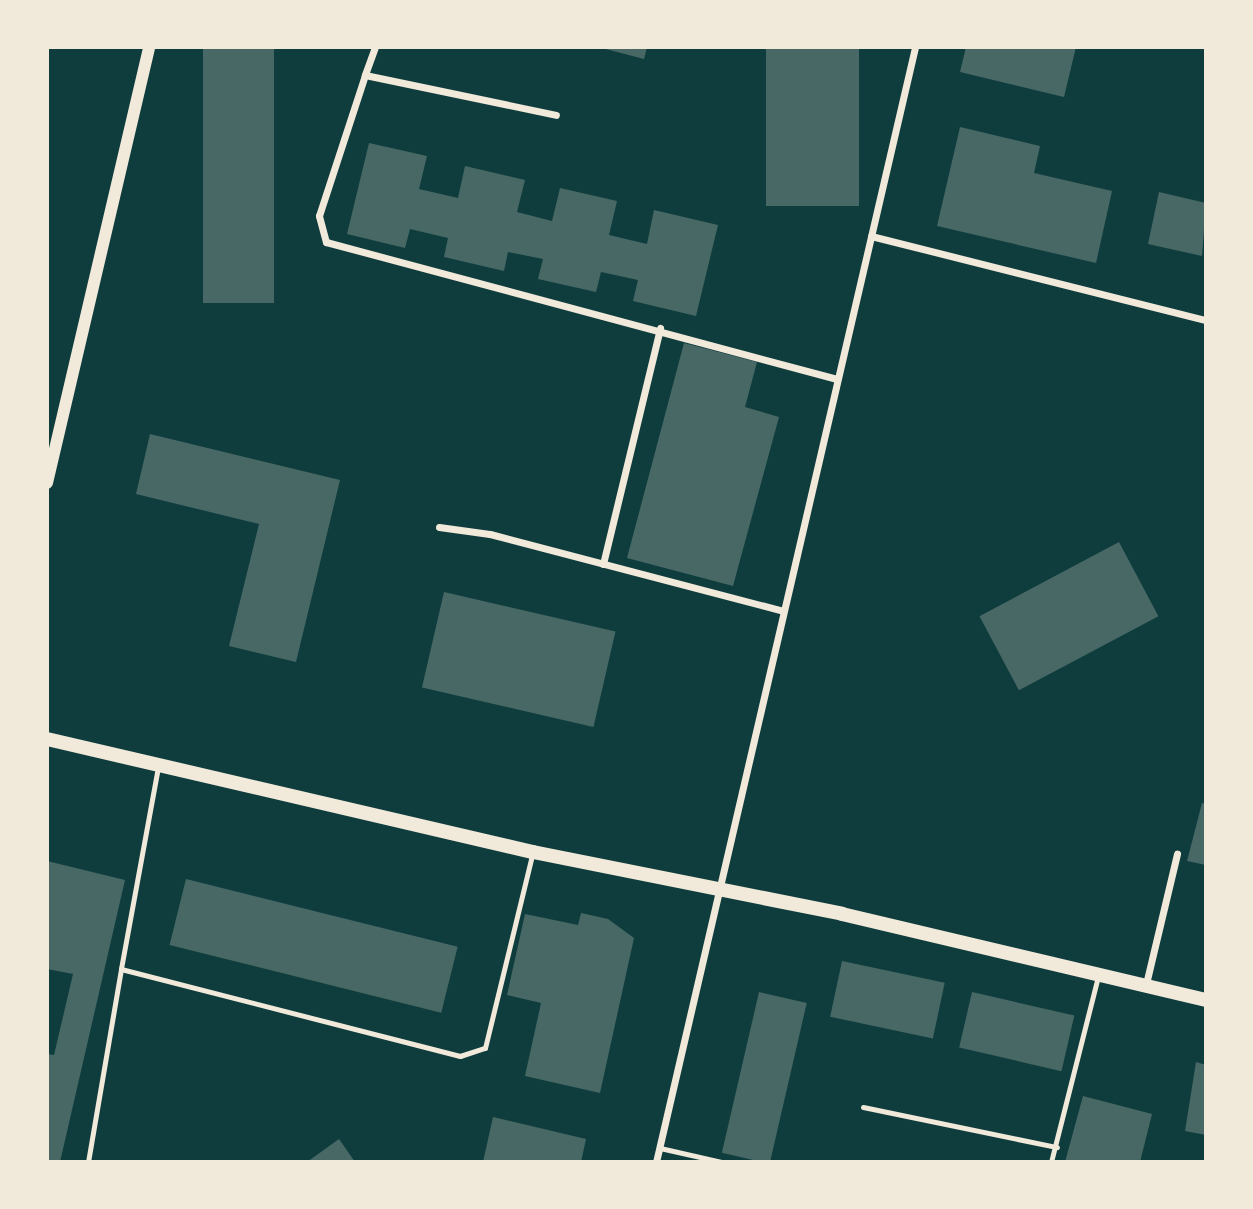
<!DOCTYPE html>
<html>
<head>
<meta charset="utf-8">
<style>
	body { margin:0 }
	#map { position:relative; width:1253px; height:1209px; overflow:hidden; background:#0f3d3e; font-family:Merriweather,serif }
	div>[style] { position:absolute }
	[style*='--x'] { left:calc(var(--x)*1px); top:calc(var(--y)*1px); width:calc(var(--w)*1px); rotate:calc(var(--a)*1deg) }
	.building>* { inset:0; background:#486865; transform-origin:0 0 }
	.service>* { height:5px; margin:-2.5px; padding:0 2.5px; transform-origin:2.5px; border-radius:2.5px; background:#f1e9da }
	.minor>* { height:7px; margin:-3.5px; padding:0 3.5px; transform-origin:3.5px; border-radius:3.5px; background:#f1e9da }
	.tertiary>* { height:12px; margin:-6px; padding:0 6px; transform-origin:6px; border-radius:6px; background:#f1e9da }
	.secondary>* { height:14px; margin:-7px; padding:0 7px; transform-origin:7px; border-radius:7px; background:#f1e9da }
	span { translate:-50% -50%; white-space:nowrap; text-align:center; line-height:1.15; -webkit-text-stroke:7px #f1e9da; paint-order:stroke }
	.frame { position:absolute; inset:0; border:49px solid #f1e9da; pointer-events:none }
</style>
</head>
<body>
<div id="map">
	<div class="building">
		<i style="left:203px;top:47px;width:71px;height:256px"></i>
		<i style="clip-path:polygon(598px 47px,647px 47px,644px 59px)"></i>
		<i style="left:766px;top:47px;width:93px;height:159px"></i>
		<i style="clip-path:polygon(966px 47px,1076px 47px,1064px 97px,960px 72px)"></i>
		<i style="clip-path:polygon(960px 127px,1040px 146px,1034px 173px,1112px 191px,1096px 263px,937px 226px)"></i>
		<i style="clip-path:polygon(369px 143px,427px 156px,419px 189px,458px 198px,465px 166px,525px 180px,517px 212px,552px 221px,560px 188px,617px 201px,609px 235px,647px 244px,654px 210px,718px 225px,696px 316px,633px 301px,638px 280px,601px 272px,596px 292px,538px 279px,543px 259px,508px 252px,504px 271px,444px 257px,448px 238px,410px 229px,405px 248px,347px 234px)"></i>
		<i style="clip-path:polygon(1159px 192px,1206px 203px,1202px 256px,1148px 244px)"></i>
		<i style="clip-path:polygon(684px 343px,757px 362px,745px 407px,779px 417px,733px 586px,627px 558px)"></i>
		<i style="clip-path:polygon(150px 434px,340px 480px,296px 662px,229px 646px,259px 524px,136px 494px)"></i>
		<i style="left:1119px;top:542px;width:84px;height:158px;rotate:62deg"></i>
		<i style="left:444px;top:592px;width:176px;height:98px;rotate:13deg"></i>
		<i style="clip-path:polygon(1202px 803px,1206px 804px,1206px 865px,1187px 861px)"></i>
		<i style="clip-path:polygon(47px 861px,125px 880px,60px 1162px,47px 1162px,47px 1054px,54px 1055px,73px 974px,47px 969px)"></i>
		<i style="left:186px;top:879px;width:280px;height:68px;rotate:14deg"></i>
		<i style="clip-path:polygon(581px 913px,608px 919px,634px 938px,600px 1093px,525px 1076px,541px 1003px,507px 995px,525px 914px,578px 925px)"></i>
		<i style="left:842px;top:961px;width:105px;height:57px;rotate:12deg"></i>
		<i style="left:759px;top:992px;width:49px;height:165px;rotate:13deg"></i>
		<i style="left:972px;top:992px;width:105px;height:57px;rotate:13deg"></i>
		<i style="clip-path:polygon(1196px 1062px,1206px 1065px,1206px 1135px,1185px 1131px)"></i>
		<i style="clip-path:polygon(1083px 1096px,1152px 1114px,1140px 1162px,1065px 1162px)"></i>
		<i style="clip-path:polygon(493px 1117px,586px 1139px,581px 1162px,483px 1162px)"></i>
		<i style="clip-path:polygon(339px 1139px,355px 1162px,307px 1162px)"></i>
	</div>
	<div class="service">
		<i style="--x:158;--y:767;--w:205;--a:100.4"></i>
		<i style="--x:121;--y:969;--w:350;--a:14.4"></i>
		<i style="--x:460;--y:1056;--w:26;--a:-18"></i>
		<i style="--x:485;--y:1048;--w:199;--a:-76.3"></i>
		<i style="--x:863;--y:1107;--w:198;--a:11.7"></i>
		<i style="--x:660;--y:1148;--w:64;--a:12.7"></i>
		<i style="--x:88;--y:1162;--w:196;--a:-80.3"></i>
		<i style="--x:1051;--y:1162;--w:192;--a:-75.8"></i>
	</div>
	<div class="minor">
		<i style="--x:375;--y:47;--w:30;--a:110"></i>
		<i style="--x:365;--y:75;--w:195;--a:11.8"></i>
		<i style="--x:365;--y:75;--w:148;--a:108.1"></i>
		<i style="--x:319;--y:216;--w:27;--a:75"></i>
		<i style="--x:326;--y:242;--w:529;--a:15.01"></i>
		<i style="--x:871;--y:236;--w:345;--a:14.1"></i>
		<i style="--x:439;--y:527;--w:51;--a:7.8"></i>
		<i style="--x:490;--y:534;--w:303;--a:14.7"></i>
		<i style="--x:603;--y:564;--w:243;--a:-76.4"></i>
		<i style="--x:1146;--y:984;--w:134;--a:-76.6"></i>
		<i style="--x:656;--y:1162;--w:1145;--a:-76.92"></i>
	</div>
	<div class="tertiary">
		<i style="--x:47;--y:483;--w:448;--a:-76.8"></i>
	</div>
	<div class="secondary">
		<i style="--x:47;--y:739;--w:499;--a:13.1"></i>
		<i style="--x:533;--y:852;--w:315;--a:11.3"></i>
		<i style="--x:842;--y:914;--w:374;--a:13.3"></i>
	</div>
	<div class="frame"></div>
</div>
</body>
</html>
